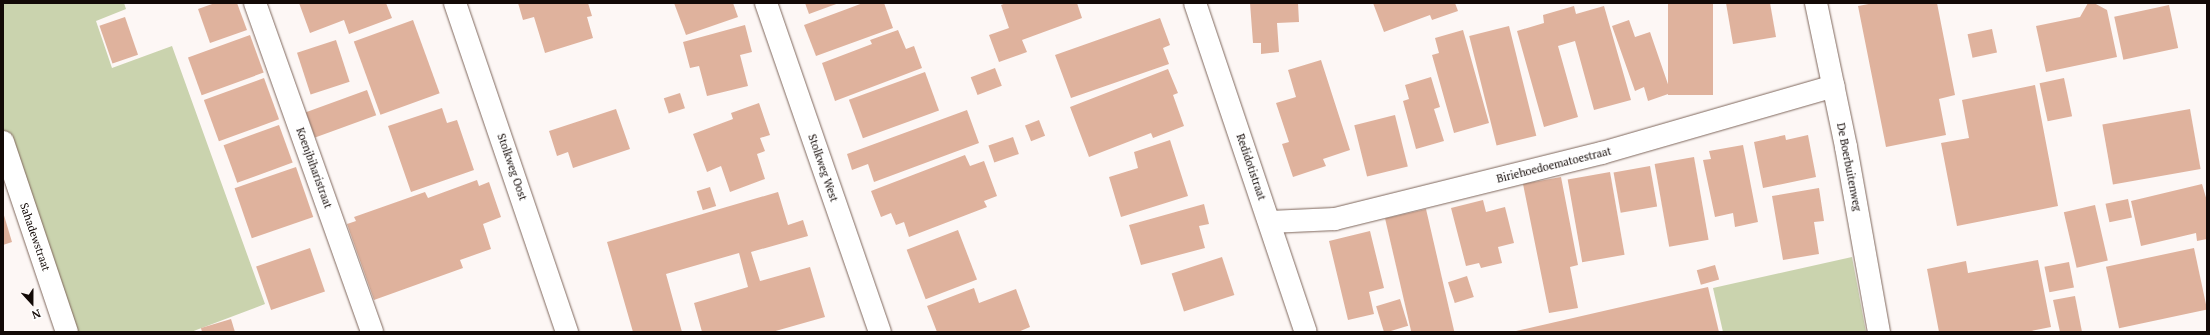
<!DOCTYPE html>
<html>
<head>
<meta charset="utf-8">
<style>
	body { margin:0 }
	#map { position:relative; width:2210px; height:335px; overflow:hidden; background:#fdf7f5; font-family:"PT Serif",serif }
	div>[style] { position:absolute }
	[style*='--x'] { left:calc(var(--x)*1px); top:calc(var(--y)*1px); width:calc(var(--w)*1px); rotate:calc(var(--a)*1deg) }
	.green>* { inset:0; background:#cad3ae }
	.building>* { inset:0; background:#dfb29d; transform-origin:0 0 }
	.roads { filter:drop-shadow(0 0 1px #7f675c) drop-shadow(0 0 1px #7f675c) }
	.street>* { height:22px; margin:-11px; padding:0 11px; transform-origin:11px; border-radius:11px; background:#fff }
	span { translate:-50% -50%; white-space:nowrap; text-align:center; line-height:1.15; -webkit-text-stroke:3px #fff; paint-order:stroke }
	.street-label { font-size:11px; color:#120906 }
	.frame { position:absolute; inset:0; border:4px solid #120906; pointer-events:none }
	.north { position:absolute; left:12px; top:283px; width:40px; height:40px; -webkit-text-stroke:3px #fff; paint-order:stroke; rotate:159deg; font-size:11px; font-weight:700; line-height:16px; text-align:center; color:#120906 }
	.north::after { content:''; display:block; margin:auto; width:14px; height:18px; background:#120906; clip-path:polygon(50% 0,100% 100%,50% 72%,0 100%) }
</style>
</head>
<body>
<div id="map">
	<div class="green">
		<i style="clip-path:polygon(3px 3px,124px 3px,126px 9px,96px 21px,112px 68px,172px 46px,265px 304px,191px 332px,75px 332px,3px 128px)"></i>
		<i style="clip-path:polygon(1852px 257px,1866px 332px,1723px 332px,1713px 288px)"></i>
	</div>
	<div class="building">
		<i style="clip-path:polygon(215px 3px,237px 3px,247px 30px,210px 43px,198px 9px)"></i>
		<i style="clip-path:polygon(299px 3px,386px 3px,392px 18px,349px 34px,344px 20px,310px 33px)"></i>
		<i style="clip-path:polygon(518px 3px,588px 3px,592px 16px,587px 17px,593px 38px,545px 53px,534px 17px,523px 20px)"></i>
		<i style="clip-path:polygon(674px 3px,733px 3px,738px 17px,686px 35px)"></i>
		<i style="clip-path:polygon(805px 3px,839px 3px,809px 14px)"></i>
		<i style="clip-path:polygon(863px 3px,884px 3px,893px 28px,816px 56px,804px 25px)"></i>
		<i style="clip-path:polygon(1006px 3px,1077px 3px,1082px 18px,1022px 40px,1027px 52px,999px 62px,989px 35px,1009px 28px,1001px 5px)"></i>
		<i style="clip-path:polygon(1250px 3px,1298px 3px,1299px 22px,1277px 23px,1279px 52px,1261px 54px,1261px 43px,1253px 43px)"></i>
		<i style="clip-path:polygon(1373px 3px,1455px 3px,1458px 11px,1432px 20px,1430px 15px,1384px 32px)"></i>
		<i style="left:1668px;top:3px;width:45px;height:92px"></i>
		<i style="clip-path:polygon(1726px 3px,1770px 3px,1776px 37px,1733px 44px)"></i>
		<i style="clip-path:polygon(1874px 3px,1937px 3px,1955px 95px,1939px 99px,1946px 135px,1886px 147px,1858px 6px)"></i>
		<i style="clip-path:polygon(2088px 3px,2094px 3px,2107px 10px,2117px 57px,2046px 72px,2036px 26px,2080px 17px)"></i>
		<i style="left:2169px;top:5px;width:44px;height:56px;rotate:78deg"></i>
		<i style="clip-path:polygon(1574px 6px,1576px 14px,1604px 6px,1631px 100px,1594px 110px,1575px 41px,1558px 46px,1578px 117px,1544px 127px,1517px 31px,1544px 23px,1543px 15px)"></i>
		<i style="left:125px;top:17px;width:40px;height:27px;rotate:71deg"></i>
		<i style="clip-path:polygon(1160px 18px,1170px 45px,1163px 48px,1169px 64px,1071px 98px,1055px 55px)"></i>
		<i style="left:413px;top:20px;width:78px;height:63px;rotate:70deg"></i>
		<i style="clip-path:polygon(1629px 20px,1635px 37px,1650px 32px,1671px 93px,1648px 101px,1644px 87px,1635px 91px,1612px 26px)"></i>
		<i style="clip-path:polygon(745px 25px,752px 52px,740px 55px,748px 86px,707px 96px,699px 66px,690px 68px,683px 42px)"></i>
		<i style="left:1509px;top:26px;width:113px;height:41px;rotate:76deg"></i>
		<i style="left:1992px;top:29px;width:24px;height:25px;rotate:78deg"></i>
		<i style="clip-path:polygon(898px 30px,906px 49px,914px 46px,922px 68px,835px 101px,822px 63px,872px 44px,870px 40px)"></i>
		<i style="clip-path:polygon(1463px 30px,1489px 123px,1454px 133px,1432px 55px,1439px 53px,1435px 38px)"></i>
		<i style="left:250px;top:35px;width:40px;height:66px;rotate:70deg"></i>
		<i style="left:336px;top:40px;width:44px;height:41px;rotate:72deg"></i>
		<i style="clip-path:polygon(1321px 60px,1350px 150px,1323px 159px,1326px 166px,1293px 177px,1282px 144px,1289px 142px,1276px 103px,1296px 97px,1288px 70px)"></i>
		<i style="left:995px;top:68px;width:19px;height:26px;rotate:69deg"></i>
		<i style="clip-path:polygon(1168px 69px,1178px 93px,1173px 95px,1184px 126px,1153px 138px,1151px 133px,1089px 157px,1070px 107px)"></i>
		<i style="left:925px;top:72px;width:41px;height:81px;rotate:70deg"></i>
		<i style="clip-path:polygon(1431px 77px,1440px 107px,1434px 109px,1444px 141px,1416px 149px,1403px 101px,1409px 99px,1405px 85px)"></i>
		<i style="left:264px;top:78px;width:44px;height:64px;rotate:70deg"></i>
		<i style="left:2064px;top:78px;width:39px;height:25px;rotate:78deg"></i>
		<i style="clip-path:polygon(2035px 85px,2058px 206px,1957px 226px,1941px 143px,1969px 138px,1962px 100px)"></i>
		<i style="left:367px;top:90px;width:27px;height:65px;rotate:70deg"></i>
		<i style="left:680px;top:93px;width:16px;height:17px;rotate:72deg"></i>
		<i style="clip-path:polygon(759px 103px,770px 135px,760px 138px,765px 151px,757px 154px,765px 179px,730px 192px,721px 166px,707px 172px,693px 134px,733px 119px,731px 113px)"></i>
		<i style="clip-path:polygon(442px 108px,447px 123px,457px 120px,474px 170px,411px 192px,388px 126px)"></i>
		<i style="clip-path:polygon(616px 109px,630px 149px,573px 168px,568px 152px,557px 156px,549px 131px)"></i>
		<i style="left:2190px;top:109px;width:61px;height:89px;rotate:80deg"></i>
		<i style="clip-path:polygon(967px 110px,979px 143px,874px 182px,868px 164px,852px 170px,847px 154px)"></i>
		<i style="left:1395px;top:115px;width:53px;height:42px;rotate:76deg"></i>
		<i style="left:1039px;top:120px;width:17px;height:15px;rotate:69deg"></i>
		<i style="left:279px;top:125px;width:40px;height:59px;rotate:70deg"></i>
		<i style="clip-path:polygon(1785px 135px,1786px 140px,1808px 135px,1816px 177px,1763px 188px,1754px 142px)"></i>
		<i style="left:1013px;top:137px;width:18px;height:26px;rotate:71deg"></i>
		<i style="clip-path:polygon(1170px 140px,1188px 196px,1121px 217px,1109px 177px,1138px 168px,1134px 152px)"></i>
		<i style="clip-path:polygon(1743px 145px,1758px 222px,1735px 227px,1733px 213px,1715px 217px,1703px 160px,1711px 159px,1709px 151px)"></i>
		<i style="clip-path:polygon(965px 155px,970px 166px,984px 161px,997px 196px,984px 201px,987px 207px,909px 237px,904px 222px,896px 225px,891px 213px,881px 217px,871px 191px)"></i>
		<i style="left:1694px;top:157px;width:84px;height:40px;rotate:80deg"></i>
		<i style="left:1650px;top:166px;width:41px;height:37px;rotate:80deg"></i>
		<i style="left:296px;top:167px;width:53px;height:65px;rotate:71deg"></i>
		<i style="left:1610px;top:172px;width:84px;height:43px;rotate:80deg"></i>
		<i style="clip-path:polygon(1561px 177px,1578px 265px,1570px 267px,1578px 308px,1549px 313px,1523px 184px)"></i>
		<i style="clip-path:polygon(477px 180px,479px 186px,489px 182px,501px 217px,483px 224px,491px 249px,460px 260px,463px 268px,374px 300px,347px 224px,356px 221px,354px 217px,425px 192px,428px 198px)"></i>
		<i style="clip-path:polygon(2202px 184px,2207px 201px,2207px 239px,2197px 241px,2196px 233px,2141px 246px,2131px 201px)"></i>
		<i style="left:710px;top:187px;width:20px;height:14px;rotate:72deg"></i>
		<i style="clip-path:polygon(1819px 188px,1824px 221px,1814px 222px,1819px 254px,1783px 260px,1772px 196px)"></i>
		<i style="clip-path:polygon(778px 192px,788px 225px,803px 220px,808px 236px,751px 252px,760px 281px,810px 267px,825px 317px,772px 332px,702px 332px,694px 303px,748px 287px,739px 253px,666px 274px,682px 332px,633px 332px,607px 242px)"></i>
		<i style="left:2128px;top:199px;width:19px;height:23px;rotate:78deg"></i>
		<i style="clip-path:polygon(1483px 200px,1486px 212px,1505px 207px,1514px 243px,1498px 247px,1502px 263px,1481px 268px,1479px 263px,1466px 266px,1451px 208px)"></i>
		<i style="clip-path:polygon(1204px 204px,1209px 224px,1199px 226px,1205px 248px,1141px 265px,1129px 225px)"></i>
		<i style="left:2095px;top:205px;width:57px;height:32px;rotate:77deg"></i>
		<i style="left:1426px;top:209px;width:126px;height:42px;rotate:77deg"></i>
		<i style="clip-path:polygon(3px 212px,12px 242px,3px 245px)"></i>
		<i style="left:958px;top:230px;width:53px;height:55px;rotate:69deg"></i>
		<i style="clip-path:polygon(1370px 231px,1384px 288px,1369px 292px,1374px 314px,1348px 320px,1329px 241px)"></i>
		<i style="left:310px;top:248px;width:46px;height:57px;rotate:71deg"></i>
		<i style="left:2194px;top:248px;width:63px;height:90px;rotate:78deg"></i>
		<i style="left:1222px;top:257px;width:40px;height:53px;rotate:72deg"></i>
		<i style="clip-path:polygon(2038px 260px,2051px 327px,2026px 332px,1939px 332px,1927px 269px,1966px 261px,1968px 273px)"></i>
		<i style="left:2069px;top:262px;width:26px;height:25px;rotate:79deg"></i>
		<i style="left:1715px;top:265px;width:15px;height:19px;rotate:74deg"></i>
		<i style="left:1467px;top:276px;width:22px;height:20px;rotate:72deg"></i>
		<i style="clip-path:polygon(1708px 287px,1719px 332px,1516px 332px,1516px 331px)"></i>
		<i style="clip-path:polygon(974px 288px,979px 303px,1016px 289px,1030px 327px,1018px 332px,937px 332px,927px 306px)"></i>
		<i style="clip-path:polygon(2075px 296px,2082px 332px,2060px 332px,2053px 300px)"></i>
		<i style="left:1400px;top:299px;width:28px;height:25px;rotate:73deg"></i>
		<i style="clip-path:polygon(231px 319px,235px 332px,202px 332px,201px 328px)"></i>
	</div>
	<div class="roads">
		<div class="street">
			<i style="--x:255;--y:3;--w:349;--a:70.4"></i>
			<i style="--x:455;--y:3;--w:348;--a:71.2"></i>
			<i style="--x:766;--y:3;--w:348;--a:70.9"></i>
			<i style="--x:1195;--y:3;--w:347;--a:71.4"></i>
			<i style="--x:1816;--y:3;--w:147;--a:78.2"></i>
			<i style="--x:1846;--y:147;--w:188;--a:79.9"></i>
			<i style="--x:3;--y:142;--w:200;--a:71.4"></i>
			<i style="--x:1270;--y:222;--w:65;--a:-2.6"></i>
			<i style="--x:1335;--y:219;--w:275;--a:-13.9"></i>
			<i style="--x:1602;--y:153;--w:241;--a:-16.1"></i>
		</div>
	</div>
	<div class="street-label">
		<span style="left:1554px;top:165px;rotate:-14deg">Biriehoedoematoestraat</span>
		<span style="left:512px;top:167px;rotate:71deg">Stolkweg Oost</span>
		<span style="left:1251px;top:167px;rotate:71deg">Redidotistraat</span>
		<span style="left:1849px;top:167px;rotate:79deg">De Boerbuitenweg</span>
		<span style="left:314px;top:168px;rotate:70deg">Koenjbiharistraat</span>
		<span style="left:823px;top:168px;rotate:71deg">Stolkweg West</span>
		<span style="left:35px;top:237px;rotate:71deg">Sahadewstraat</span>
	</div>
	<div class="frame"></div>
	<div class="north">N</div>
</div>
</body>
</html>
